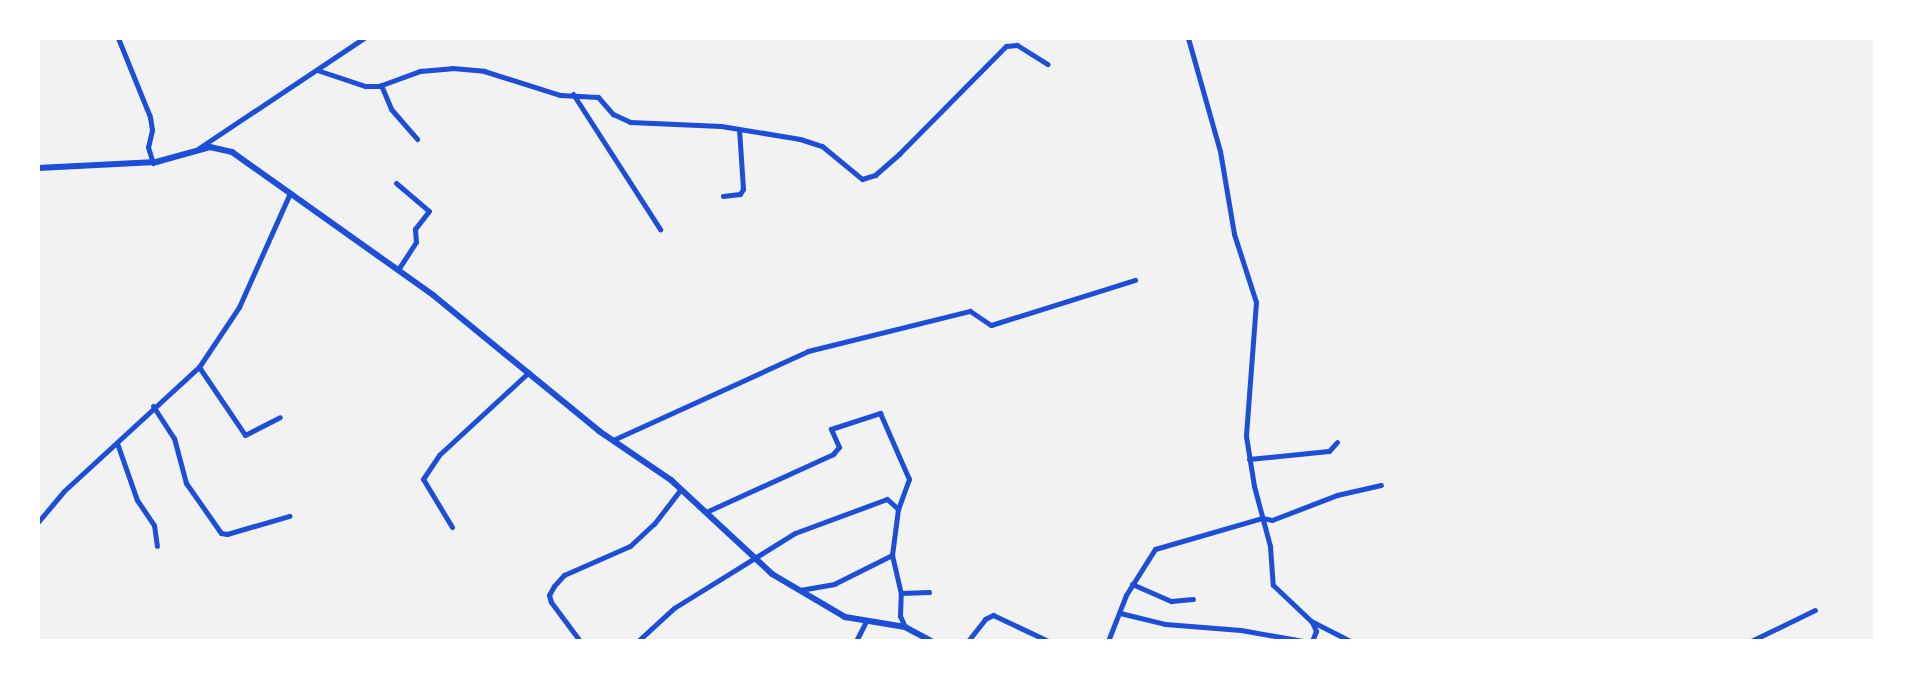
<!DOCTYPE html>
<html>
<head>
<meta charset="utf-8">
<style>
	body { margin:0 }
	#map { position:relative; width:1913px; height:679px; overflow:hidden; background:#f2f2f2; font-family:"IBM Plex Sans",sans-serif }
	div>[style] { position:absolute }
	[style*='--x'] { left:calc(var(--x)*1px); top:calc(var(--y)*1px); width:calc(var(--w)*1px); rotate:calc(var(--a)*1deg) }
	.minor>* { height:5px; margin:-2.5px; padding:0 2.5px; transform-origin:2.5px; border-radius:2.5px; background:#1d4ed8 }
	.tertiary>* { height:6px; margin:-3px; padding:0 3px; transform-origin:3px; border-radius:3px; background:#1d4ed8 }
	span { translate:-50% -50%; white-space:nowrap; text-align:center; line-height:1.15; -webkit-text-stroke:6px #fff; paint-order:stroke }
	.frame { position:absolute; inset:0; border:40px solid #fff; pointer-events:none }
</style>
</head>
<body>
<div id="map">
	<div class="minor">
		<i style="--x:118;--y:38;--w:85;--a:67.9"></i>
		<i style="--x:150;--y:117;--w:13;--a:81"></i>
		<i style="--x:152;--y:130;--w:17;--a:103"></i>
		<i style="--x:148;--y:147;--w:17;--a:73"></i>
		<i style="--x:1188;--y:38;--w:117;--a:74.2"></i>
		<i style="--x:1220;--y:151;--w:84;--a:80.4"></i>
		<i style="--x:1234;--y:234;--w:71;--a:72.1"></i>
		<i style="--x:1256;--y:302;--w:134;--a:94.3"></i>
		<i style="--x:1246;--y:436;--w:51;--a:80.9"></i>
		<i style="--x:1254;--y:486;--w:62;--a:75.1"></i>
		<i style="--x:1270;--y:546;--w:39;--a:86"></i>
		<i style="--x:1273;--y:585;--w:52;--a:43.5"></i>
		<i style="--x:1311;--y:621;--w:44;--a:27.1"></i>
		<i style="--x:317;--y:70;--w:51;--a:18.4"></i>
		<i style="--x:365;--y:86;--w:14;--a:0"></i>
		<i style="--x:379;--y:86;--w:44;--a:-20.1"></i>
		<i style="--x:420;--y:71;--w:32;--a:-5"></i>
		<i style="--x:452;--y:68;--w:32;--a:5"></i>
		<i style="--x:484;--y:71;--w:80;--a:17.5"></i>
		<i style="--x:560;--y:95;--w:38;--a:3"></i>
		<i style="--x:598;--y:97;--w:23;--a:49"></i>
		<i style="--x:613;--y:114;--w:19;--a:25"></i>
		<i style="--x:630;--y:122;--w:91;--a:2.5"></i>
		<i style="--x:721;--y:126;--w:80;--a:9.3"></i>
		<i style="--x:800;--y:139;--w:23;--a:18"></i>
		<i style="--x:822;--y:146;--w:52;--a:39.5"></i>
		<i style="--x:862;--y:179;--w:14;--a:-17"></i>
		<i style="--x:875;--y:175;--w:32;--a:-41"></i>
		<i style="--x:899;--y:154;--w:152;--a:-45.3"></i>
		<i style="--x:1006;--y:46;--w:11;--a:-5"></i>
		<i style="--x:1017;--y:45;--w:36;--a:32"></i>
		<i style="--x:381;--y:85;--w:26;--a:67"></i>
		<i style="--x:391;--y:109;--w:40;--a:49"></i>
		<i style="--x:573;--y:94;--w:161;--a:57.2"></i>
		<i style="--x:199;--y:148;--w:198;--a:-33.7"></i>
		<i style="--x:396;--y:183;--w:43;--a:40.3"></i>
		<i style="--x:429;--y:211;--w:23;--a:128"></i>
		<i style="--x:415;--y:229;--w:13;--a:86"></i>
		<i style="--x:416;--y:242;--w:33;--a:123"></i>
		<i style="--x:723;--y:196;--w:17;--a:-7"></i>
		<i style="--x:740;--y:194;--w:6;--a:-59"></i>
		<i style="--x:743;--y:189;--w:60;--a:-93.8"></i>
		<i style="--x:199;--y:367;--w:82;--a:55.9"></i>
		<i style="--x:245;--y:435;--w:39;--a:-27"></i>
		<i style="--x:153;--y:406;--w:38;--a:57"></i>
		<i style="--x:174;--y:438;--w:47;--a:75.1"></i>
		<i style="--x:186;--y:483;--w:61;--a:55"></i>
		<i style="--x:221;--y:533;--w:6;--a:9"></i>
		<i style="--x:227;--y:534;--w:65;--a:-16.2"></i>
		<i style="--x:613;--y:440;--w:214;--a:-24.5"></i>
		<i style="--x:808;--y:351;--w:167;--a:-13.9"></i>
		<i style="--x:970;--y:311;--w:25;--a:34"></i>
		<i style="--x:991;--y:325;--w:151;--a:-17.4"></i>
		<i style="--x:117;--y:443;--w:60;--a:70.7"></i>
		<i style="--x:137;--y:500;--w:30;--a:56"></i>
		<i style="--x:154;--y:525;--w:21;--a:82"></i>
		<i style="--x:1249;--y:459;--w:80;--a:-5.7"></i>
		<i style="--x:1329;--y:451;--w:12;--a:-48"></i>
		<i style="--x:706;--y:512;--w:140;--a:-24.5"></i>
		<i style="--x:833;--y:454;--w:9;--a:-49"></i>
		<i style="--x:839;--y:447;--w:20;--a:-114"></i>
		<i style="--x:831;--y:429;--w:52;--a:-18.1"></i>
		<i style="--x:880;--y:413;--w:72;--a:66.3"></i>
		<i style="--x:909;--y:479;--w:32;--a:110"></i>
		<i style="--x:898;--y:509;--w:46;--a:97.4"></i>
		<i style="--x:892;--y:555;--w:39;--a:77"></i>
		<i style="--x:38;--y:522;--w:40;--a:-50"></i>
		<i style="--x:64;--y:491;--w:183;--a:-42.6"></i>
		<i style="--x:199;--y:367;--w:72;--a:-56.3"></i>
		<i style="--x:239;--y:307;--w:125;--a:-65.9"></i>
		<i style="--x:452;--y:527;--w:56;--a:-121.1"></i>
		<i style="--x:423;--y:479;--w:29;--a:-56"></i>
		<i style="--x:439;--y:455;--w:122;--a:-42.7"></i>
		<i style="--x:1132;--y:584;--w:43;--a:23.6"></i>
		<i style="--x:1171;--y:601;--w:22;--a:-5"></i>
		<i style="--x:800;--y:590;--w:35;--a:-10"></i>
		<i style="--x:834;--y:584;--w:65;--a:-26.6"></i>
		<i style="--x:1120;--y:613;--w:46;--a:13.7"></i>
		<i style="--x:1165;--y:624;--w:76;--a:4.5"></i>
		<i style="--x:1241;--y:630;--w:63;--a:10.1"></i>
		<i style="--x:1312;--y:622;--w:10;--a:66"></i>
		<i style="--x:1316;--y:631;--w:11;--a:112"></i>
		<i style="--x:905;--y:627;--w:12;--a:-114"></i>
		<i style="--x:900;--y:616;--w:23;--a:-88"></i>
		<i style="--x:901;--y:593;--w:28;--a:-2"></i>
		<i style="--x:580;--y:641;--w:49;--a:-126.6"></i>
		<i style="--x:551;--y:602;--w:7;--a:-106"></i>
		<i style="--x:549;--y:595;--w:10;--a:-61"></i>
		<i style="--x:554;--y:586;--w:15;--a:-48"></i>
		<i style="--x:564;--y:575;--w:72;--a:-23.7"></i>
		<i style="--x:630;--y:546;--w:33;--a:-43"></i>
		<i style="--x:654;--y:524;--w:44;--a:-52.4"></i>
		<i style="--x:638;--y:641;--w:49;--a:-42.5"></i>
		<i style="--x:674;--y:608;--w:142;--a:-31.8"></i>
		<i style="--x:795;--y:533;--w:98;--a:-20.3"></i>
		<i style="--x:887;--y:499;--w:15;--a:42"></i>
		<i style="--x:856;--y:641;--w:22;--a:-63"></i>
		<i style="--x:968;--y:641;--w:28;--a:-52"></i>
		<i style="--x:985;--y:619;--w:9;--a:-27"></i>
		<i style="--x:993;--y:615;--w:61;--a:25.3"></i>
		<i style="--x:1108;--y:641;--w:49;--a:-68.6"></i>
		<i style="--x:1126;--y:595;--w:54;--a:-57.8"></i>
		<i style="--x:1155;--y:549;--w:111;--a:-16.2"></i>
		<i style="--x:1262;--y:518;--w:10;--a:11"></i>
		<i style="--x:1272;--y:520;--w:70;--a:-21"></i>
		<i style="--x:1337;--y:495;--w:45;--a:-12.8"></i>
		<i style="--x:1751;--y:641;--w:71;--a:-25.8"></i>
	</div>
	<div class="tertiary">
		<i style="--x:38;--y:168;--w:118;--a:-2.9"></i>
		<i style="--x:156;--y:162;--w:56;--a:-15.5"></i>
		<i style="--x:210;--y:147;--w:23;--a:13"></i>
		<i style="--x:232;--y:152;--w:247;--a:35.4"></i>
		<i style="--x:433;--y:295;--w:215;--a:39.3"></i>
		<i style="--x:599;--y:431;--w:87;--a:34.2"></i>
		<i style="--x:671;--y:480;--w:138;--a:42.9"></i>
		<i style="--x:772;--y:574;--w:85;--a:30.5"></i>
		<i style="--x:845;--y:617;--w:61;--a:9.5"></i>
		<i style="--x:905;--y:627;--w:30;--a:28"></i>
	</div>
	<div class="frame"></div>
</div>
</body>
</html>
